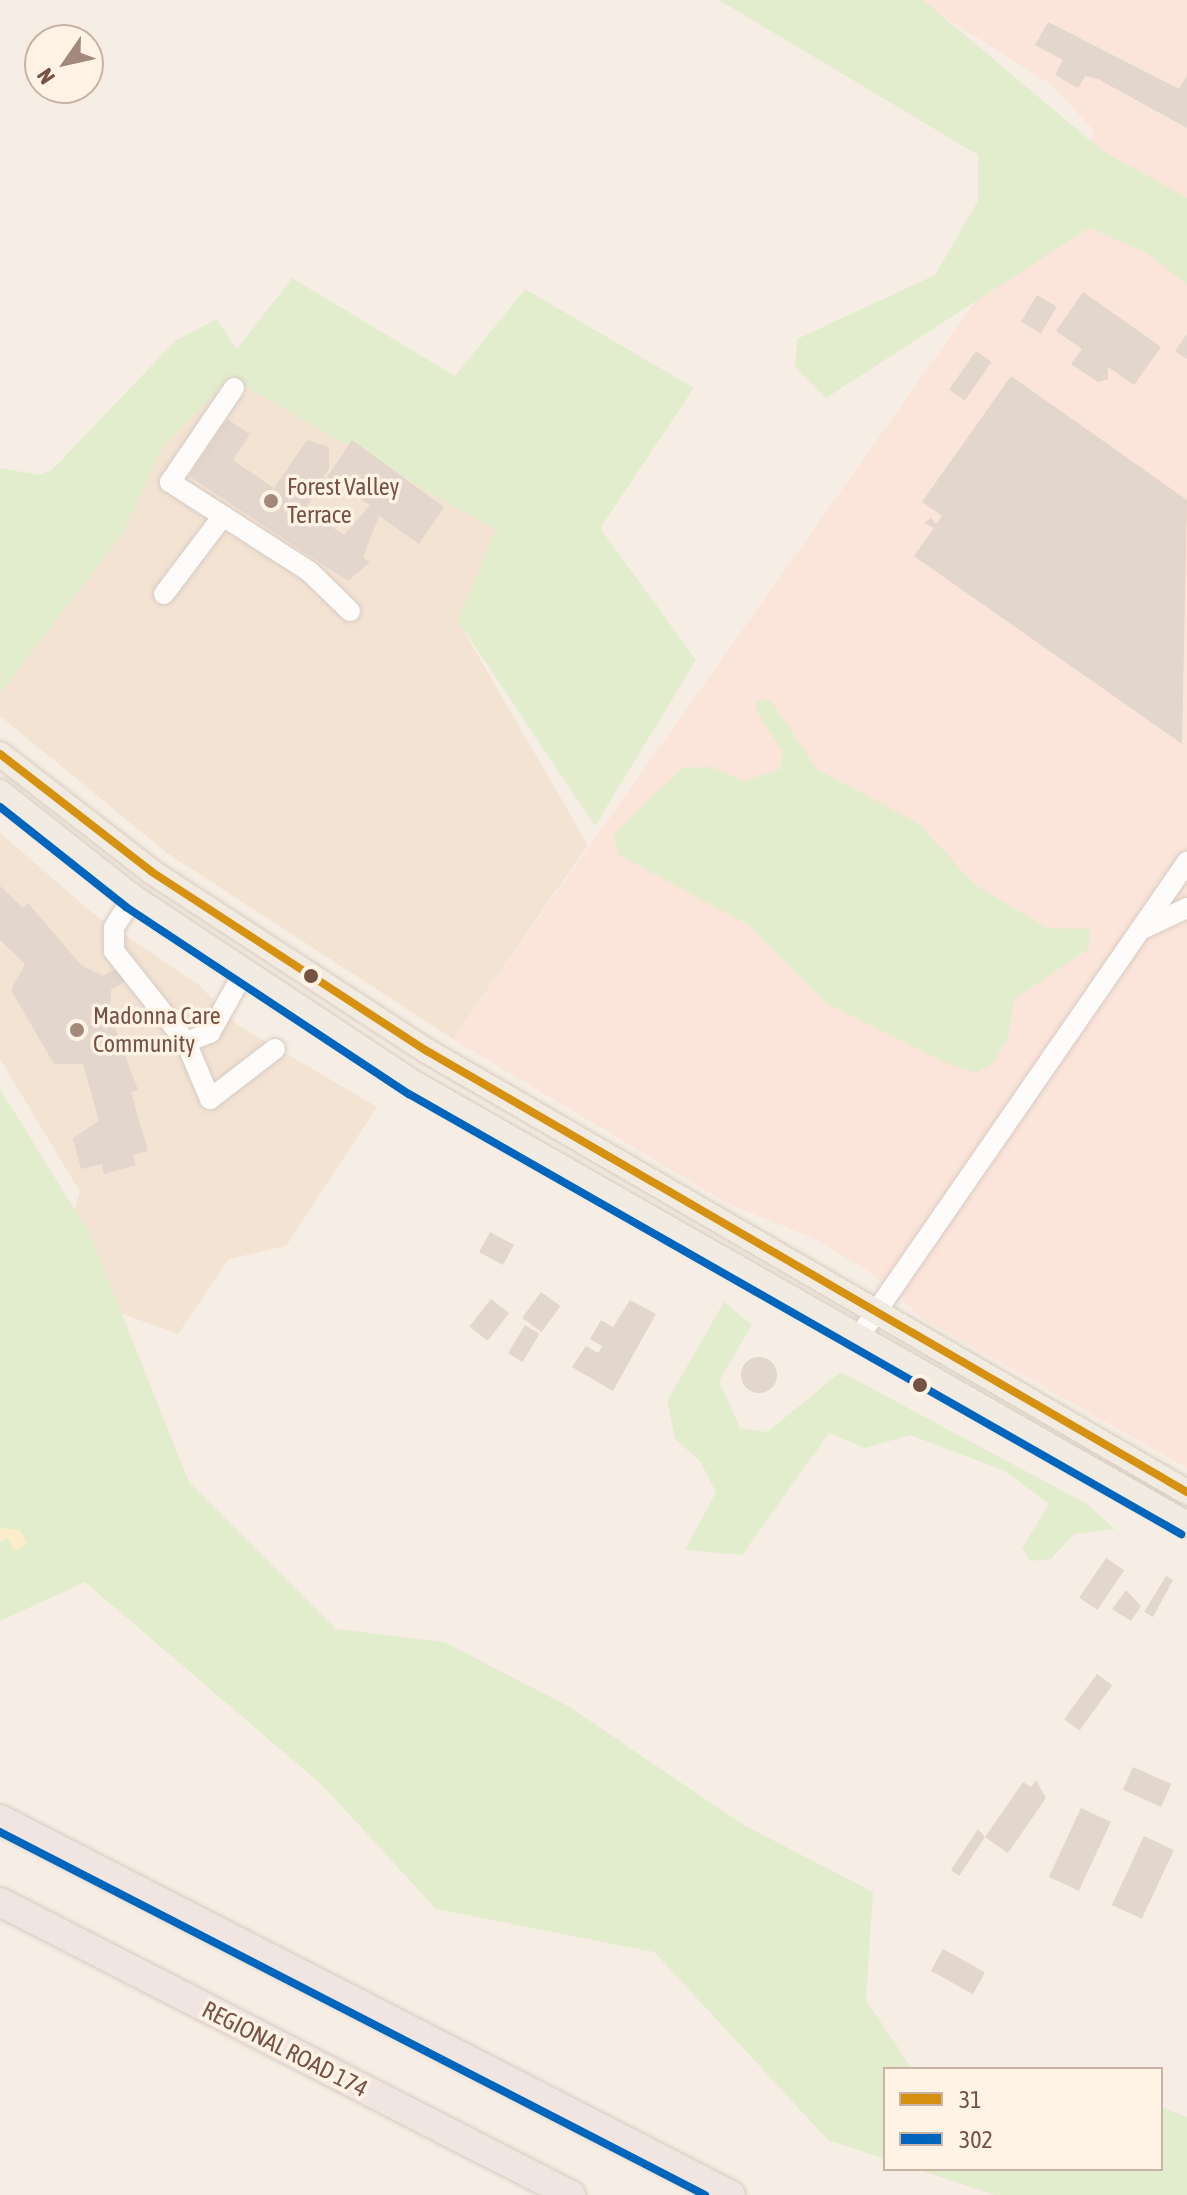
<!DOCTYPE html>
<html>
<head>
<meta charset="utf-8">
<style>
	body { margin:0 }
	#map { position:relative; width:1187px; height:2195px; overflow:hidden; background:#f6eee4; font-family:"Asap Condensed",sans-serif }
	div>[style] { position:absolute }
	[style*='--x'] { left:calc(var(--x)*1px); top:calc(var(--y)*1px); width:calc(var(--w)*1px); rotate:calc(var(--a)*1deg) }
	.residential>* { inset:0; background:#f3e3d3 }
	.commercial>* { inset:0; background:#fbe4d9 }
	.green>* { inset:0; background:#e2edcd }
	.sand>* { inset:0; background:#fbeccb }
	.building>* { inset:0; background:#e3d6cc; transform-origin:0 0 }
	.round { border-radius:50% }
	.roads { filter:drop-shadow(0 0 2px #d7cbc2) drop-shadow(0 0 2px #d7cbc2) }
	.minor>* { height:20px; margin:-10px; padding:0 10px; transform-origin:10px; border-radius:10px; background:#fefcfb }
	.major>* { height:24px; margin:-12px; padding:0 12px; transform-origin:12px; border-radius:12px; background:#f2ebe2 }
	.highway>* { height:28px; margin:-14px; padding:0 14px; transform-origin:14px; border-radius:14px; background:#f1e5e1 }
	.bus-1>* { height:8px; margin:-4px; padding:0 4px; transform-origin:4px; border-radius:4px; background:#d69111 }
	.bus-2>* { height:8px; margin:-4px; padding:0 4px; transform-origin:4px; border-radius:4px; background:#0065bd }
	.dots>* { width:22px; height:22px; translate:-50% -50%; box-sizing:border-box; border:4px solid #fff3e5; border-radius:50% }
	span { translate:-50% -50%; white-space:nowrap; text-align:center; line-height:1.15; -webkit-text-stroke:7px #fff3e5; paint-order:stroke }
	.poi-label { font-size:24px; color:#755243 }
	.left { translate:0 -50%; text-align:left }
	.street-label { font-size:24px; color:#755243 }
	.legend { position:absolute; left:883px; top:2067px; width:280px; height:104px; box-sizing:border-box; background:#fff3e5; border:2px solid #c8b3a4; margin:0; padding:10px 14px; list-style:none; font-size:24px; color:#755243 }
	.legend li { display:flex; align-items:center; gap:16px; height:40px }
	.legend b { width:40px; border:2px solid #c8b3a4 }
	.north { position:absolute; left:24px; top:24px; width:80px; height:80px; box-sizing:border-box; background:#fff3e5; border:2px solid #c8b3a4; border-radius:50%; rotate:236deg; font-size:22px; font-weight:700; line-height:32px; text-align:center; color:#755243 }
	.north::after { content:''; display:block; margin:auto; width:28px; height:36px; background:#a2897b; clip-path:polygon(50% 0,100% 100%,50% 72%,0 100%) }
</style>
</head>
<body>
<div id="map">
	<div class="residential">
		<i style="clip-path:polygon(231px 378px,497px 530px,458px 621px,588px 845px,453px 1039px,167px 853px,0 716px,0 693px,123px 533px,163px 446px)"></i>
		<i style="clip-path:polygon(0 833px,94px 914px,199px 985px,239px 1026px,377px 1107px,286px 1246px,229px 1259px,178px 1334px,51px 1288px,80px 1192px,0 1059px)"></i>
	</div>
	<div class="commercial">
		<i style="clip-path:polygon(917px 0,1187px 0,1187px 1468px,922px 1318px,870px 1272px,813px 1238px,727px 1203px,453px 1039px,1095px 132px,1052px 85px)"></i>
	</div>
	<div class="green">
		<i style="clip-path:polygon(719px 0,923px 0,1103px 151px,1187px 198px,1187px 284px,1145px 252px,1089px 228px,826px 398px,795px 367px,797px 339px,935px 275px,978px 201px,978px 155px)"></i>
		<i style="clip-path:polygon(292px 278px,455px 376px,525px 289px,694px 388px,600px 528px,696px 660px,595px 826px,458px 621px,496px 530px,231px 378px,163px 446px,123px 533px,0 693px,0 468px,39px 475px,52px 470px,175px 341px,216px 319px,237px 349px)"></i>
		<i style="clip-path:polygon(770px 699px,817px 769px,919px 824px,974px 884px,1047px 928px,1091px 929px,1087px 950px,1014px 999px,1008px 1038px,992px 1064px,976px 1073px,949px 1064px,826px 1003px,747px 924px,619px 855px,613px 836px,682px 768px,711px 767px,744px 781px,781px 769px,782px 751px,756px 709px,756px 701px)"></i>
		<i style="clip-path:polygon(0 1089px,90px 1234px,189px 1482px,336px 1629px,444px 1642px,568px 1706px,742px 1824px,873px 1892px,866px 2000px,912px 2069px,885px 2069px,885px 2159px,828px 2140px,654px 1952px,436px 1909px,323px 1786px,85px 1582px,0 1621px)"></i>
		<i style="clip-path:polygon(724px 1302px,752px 1325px,719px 1381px,740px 1428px,767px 1432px,841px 1372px,1087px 1504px,1115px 1529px,1074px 1534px,1051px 1559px,1030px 1561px,1022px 1548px,1049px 1504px,1005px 1471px,910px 1435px,865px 1448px,829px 1433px,742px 1555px,685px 1550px,716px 1492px,700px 1461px,675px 1439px,667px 1401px)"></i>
		<i style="clip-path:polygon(1161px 2107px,1187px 2117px,1187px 2195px,995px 2195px,916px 2169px,1161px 2169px)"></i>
	</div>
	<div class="sand">
		<i style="clip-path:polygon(0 1528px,20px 1530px,27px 1543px,14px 1551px,8px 1538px,0 1541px)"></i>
	</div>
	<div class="building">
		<i style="clip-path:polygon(1048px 22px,1179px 89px,1187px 75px,1187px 128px,1098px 79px,1085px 76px,1078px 88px,1055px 75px,1063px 60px,1035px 45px)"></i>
		<i style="clip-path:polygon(1083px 292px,1161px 347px,1134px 385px,1108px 367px,1108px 379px,1098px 382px,1071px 364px,1082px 349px,1056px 331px)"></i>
		<i style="left:1037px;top:295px;width:23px;height:31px;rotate:31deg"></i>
		<i style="clip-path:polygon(1187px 334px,1187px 359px,1175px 351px)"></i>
		<i style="left:976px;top:351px;width:19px;height:47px;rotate:35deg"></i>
		<i style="clip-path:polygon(1011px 376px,1187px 500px,1182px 744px,914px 556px,934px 528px,924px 523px,931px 518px,936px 524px,942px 516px,922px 502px)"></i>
		<i style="clip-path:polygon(227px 419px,250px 434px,233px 460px,274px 488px,307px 440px,329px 447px,329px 468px,306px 509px,344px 535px,370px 505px,327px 477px,352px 440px,444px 507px,419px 544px,379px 516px,363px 557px,370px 562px,348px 581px,189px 476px)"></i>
		<i style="clip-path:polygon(0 886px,23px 908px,28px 903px,81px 965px,103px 976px,118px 967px,126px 981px,111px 990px,110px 1014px,138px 1090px,131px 1092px,148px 1151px,133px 1155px,136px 1165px,104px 1174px,102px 1164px,81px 1169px,73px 1138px,99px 1121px,83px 1064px,54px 1064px,11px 990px,25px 964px,0 940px)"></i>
		<i style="left:490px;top:1232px;width:27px;height:23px;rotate:28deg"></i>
		<i style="left:541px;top:1292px;width:24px;height:32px;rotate:36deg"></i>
		<i style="left:491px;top:1299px;width:23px;height:35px;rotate:38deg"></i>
		<i style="clip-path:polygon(630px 1300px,656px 1314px,613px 1391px,572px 1367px,586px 1346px,598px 1353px,602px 1346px,590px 1339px,601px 1320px,613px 1327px)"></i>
		<i style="left:525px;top:1325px;width:17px;height:33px;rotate:31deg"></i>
		<i class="round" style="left:741px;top:1357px;width:36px;height:36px"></i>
		<i style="left:1106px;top:1558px;width:22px;height:48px;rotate:34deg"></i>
		<i style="clip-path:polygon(1166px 1576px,1173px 1580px,1153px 1617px,1144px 1612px)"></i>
		<i style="clip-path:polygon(1126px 1590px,1141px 1606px,1131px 1621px,1112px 1609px)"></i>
		<i style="left:1097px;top:1674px;width:19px;height:56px;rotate:36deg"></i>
		<i style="left:1133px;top:1767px;width:42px;height:25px;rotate:24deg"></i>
		<i style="clip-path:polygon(1036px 1780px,1046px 1798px,1008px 1853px,985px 1837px,959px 1876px,951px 1870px,978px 1829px,985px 1837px,1023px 1782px,1031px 1787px)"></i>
		<i style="left:1081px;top:1808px;width:33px;height:76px;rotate:25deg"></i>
		<i style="left:1144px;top:1836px;width:33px;height:76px;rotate:25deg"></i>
		<i style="left:943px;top:1949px;width:48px;height:25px;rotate:29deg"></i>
	</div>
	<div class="roads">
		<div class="minor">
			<i style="--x:234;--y:388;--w:114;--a:124.2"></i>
			<i style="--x:170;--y:482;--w:166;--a:32.7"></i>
			<i style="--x:310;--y:572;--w:56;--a:44.3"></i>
			<i style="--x:164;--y:594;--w:98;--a:-52.9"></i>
			<i style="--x:133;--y:897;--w:36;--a:122"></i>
			<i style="--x:114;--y:928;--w:23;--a:90"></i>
			<i style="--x:114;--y:951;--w:116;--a:51.6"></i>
			<i style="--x:186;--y:1042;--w:26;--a:-21"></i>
			<i style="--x:210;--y:1033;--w:70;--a:-60.9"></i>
			<i style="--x:1140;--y:930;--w:52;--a:-25.1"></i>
			<i style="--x:186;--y:1042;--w:62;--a:67.2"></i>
			<i style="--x:210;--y:1099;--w:82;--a:-37.6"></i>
			<i style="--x:858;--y:1338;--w:579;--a:-55.35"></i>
		</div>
		<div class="major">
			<i style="--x:0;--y:754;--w:192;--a:37.8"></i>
			<i style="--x:152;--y:872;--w:328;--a:33.1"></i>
			<i style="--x:427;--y:1051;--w:879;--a:30.13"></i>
			<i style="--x:0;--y:792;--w:169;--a:38.3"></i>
			<i style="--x:133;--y:897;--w:339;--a:33.5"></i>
			<i style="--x:416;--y:1084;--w:888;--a:29.71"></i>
		</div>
		<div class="highway">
			<i style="--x:0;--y:1819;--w:822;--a:27.22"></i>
			<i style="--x:0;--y:1902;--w:642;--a:27.16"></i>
		</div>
	</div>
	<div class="bus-1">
		<i style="--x:0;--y:754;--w:192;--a:37.8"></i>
		<i style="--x:152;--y:872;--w:328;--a:33.1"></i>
		<i style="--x:427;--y:1051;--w:879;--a:30.13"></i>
	</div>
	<div class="bus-2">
		<i style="--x:0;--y:807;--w:161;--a:38.4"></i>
		<i style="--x:126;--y:907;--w:339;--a:33.5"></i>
		<i style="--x:409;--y:1094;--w:889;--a:29.68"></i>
		<i style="--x:0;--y:1832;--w:793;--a:27.24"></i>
	</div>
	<div class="dots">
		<i style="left:271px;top:501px;background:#a2897b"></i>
		<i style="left:311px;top:976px;background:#755243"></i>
		<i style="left:77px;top:1030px;background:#a2897b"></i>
		<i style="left:920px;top:1385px;background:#755243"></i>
	</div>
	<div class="poi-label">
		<span class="left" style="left:287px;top:501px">Forest Valley<br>Terrace</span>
		<span class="left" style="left:93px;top:1030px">Madonna Care<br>Community</span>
	</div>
	<div class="street-label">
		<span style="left:285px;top:2049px;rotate:27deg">REGIONAL ROAD 174</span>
	</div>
	<ul class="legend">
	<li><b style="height:10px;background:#d69111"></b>31</li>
	<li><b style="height:10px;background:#0065bd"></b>302</li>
	</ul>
	<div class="north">N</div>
</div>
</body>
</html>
